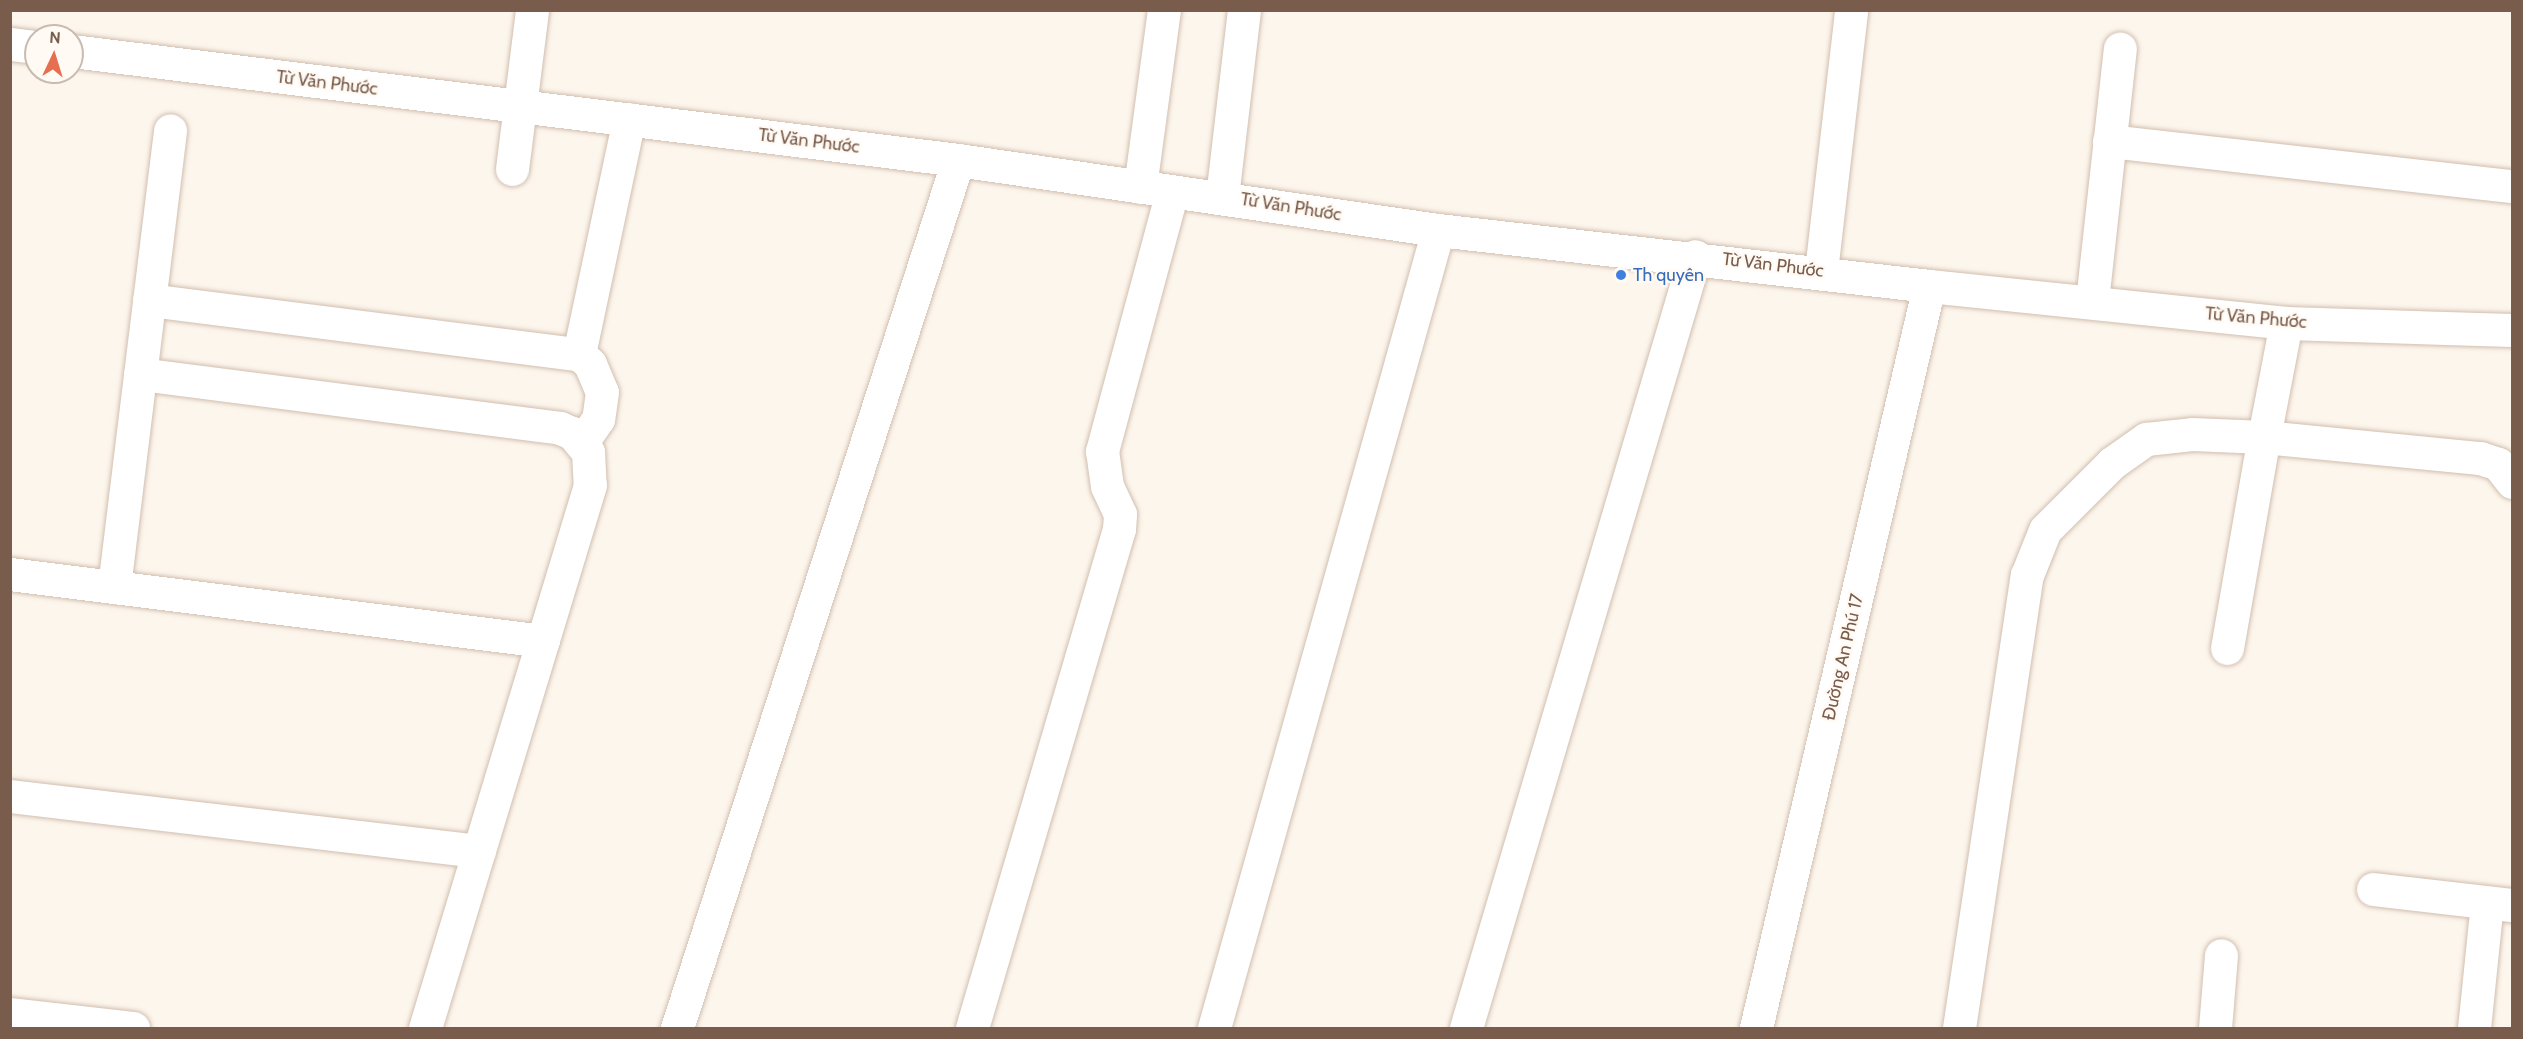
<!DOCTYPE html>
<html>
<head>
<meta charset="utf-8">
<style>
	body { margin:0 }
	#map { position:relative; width:2523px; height:1039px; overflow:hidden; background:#fdf6ec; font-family:Cabin,sans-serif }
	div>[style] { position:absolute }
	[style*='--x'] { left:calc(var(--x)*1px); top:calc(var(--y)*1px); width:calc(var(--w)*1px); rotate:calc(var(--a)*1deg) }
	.roads { filter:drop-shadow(0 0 2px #d1beb0) drop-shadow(0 0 2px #d1beb0) }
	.minor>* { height:33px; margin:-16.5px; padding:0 16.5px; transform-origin:16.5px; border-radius:16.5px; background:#fff }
	.dots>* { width:16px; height:16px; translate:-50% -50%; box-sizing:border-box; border:3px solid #fffaf3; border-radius:50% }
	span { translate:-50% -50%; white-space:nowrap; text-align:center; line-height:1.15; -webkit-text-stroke:4.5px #fffaf3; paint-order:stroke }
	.street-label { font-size:18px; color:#7a5c4d }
	.shop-label { font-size:18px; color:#366cbe }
	.left { translate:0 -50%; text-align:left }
	.frame { position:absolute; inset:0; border:12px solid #7a5c4d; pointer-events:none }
	.north { position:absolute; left:24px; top:24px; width:60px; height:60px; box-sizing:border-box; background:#fffaf3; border:2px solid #cabbb1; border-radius:50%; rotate:4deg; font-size:16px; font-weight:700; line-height:24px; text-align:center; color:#7a5c4d }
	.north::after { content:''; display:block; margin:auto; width:21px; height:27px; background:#e76f51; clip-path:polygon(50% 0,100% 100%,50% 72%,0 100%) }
</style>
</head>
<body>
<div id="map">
	<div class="roads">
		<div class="minor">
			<i style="--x:10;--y:44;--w:26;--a:7"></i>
			<i style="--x:72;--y:51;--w:893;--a:7.01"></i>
			<i style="--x:958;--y:160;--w:485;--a:8.3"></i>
			<i style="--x:1438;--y:230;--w:494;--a:6.5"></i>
			<i style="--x:1929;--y:286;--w:359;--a:5.9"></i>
			<i style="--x:2286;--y:323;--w:226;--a:1.8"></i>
			<i style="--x:2109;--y:141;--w:406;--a:6.4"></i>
			<i style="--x:512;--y:169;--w:160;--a:-82.8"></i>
			<i style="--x:1140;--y:187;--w:179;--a:-82.3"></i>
			<i style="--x:1222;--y:197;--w:188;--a:-83.3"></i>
			<i style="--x:1821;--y:271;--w:263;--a:-83.4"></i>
			<i style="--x:149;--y:300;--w:433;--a:7.2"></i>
			<i style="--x:579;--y:354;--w:15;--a:42"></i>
			<i style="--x:590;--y:364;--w:30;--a:67"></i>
			<i style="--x:602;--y:392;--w:27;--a:98"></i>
			<i style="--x:598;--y:419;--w:28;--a:125"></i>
			<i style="--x:2092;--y:301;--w:254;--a:-83.7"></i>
			<i style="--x:579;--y:354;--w:240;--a:-78"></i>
			<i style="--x:140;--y:374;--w:423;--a:7.3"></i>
			<i style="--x:560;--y:428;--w:13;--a:23"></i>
			<i style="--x:572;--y:433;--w:25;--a:50"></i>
			<i style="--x:588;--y:452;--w:33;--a:87"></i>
			<i style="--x:590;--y:485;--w:568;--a:106.9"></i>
			<i style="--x:10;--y:574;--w:537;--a:7.16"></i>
			<i style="--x:114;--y:587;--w:460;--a:-83"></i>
			<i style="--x:2227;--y:648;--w:214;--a:-80.1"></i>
			<i style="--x:2264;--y:437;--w:217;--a:5.6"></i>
			<i style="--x:2480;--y:458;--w:19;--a:18"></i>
			<i style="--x:2498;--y:464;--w:23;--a:52"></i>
			<i style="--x:10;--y:796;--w:472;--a:6.7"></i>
			<i style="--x:2373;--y:889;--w:140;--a:6.6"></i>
			<i style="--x:10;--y:1014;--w:124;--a:6.5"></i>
			<i style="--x:677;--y:1028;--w:912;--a:-72.06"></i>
			<i style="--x:972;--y:1028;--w:520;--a:-73.59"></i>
			<i style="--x:1119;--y:529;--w:15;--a:-86"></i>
			<i style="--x:1120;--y:514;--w:31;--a:-115"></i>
			<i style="--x:1107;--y:486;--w:35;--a:-98"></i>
			<i style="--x:1102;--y:451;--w:269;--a:-74.9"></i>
			<i style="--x:1214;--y:1028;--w:829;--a:-74.32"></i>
			<i style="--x:1466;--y:1028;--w:805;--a:-73.48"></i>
			<i style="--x:1756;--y:1028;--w:762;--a:-76.88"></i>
			<i style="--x:1959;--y:1028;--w:458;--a:-81.5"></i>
			<i style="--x:2027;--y:575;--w:48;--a:-68.2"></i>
			<i style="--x:2045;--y:530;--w:95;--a:-45"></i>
			<i style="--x:2112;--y:463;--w:42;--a:-35.2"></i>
			<i style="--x:2146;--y:439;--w:46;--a:-6.2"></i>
			<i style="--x:2192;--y:434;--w:72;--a:2.4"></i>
			<i style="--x:2264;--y:437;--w:116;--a:-79.1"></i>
			<i style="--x:2215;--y:1028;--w:73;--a:-85.3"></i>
			<i style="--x:2474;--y:1028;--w:126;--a:-84.1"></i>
		</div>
	</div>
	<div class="dots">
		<i style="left:1621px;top:275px;background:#3f7fe0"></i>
	</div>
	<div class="street-label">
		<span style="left:327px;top:83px;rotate:7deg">Từ Văn Phước</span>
		<span style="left:809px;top:141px;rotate:7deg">Từ Văn Phước</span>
		<span style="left:1291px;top:207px;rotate:9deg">Từ Văn Phước</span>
		<span style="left:1773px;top:265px;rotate:7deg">Từ Văn Phước</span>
		<span style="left:2256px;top:318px;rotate:5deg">Từ Văn Phước</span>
		<span style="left:1843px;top:657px;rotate:-77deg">Đường An Phú 17</span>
	</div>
	<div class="shop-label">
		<span class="left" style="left:1633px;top:275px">Th quyên</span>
	</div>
	<div class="frame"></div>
	<div class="north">N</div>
</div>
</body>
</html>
